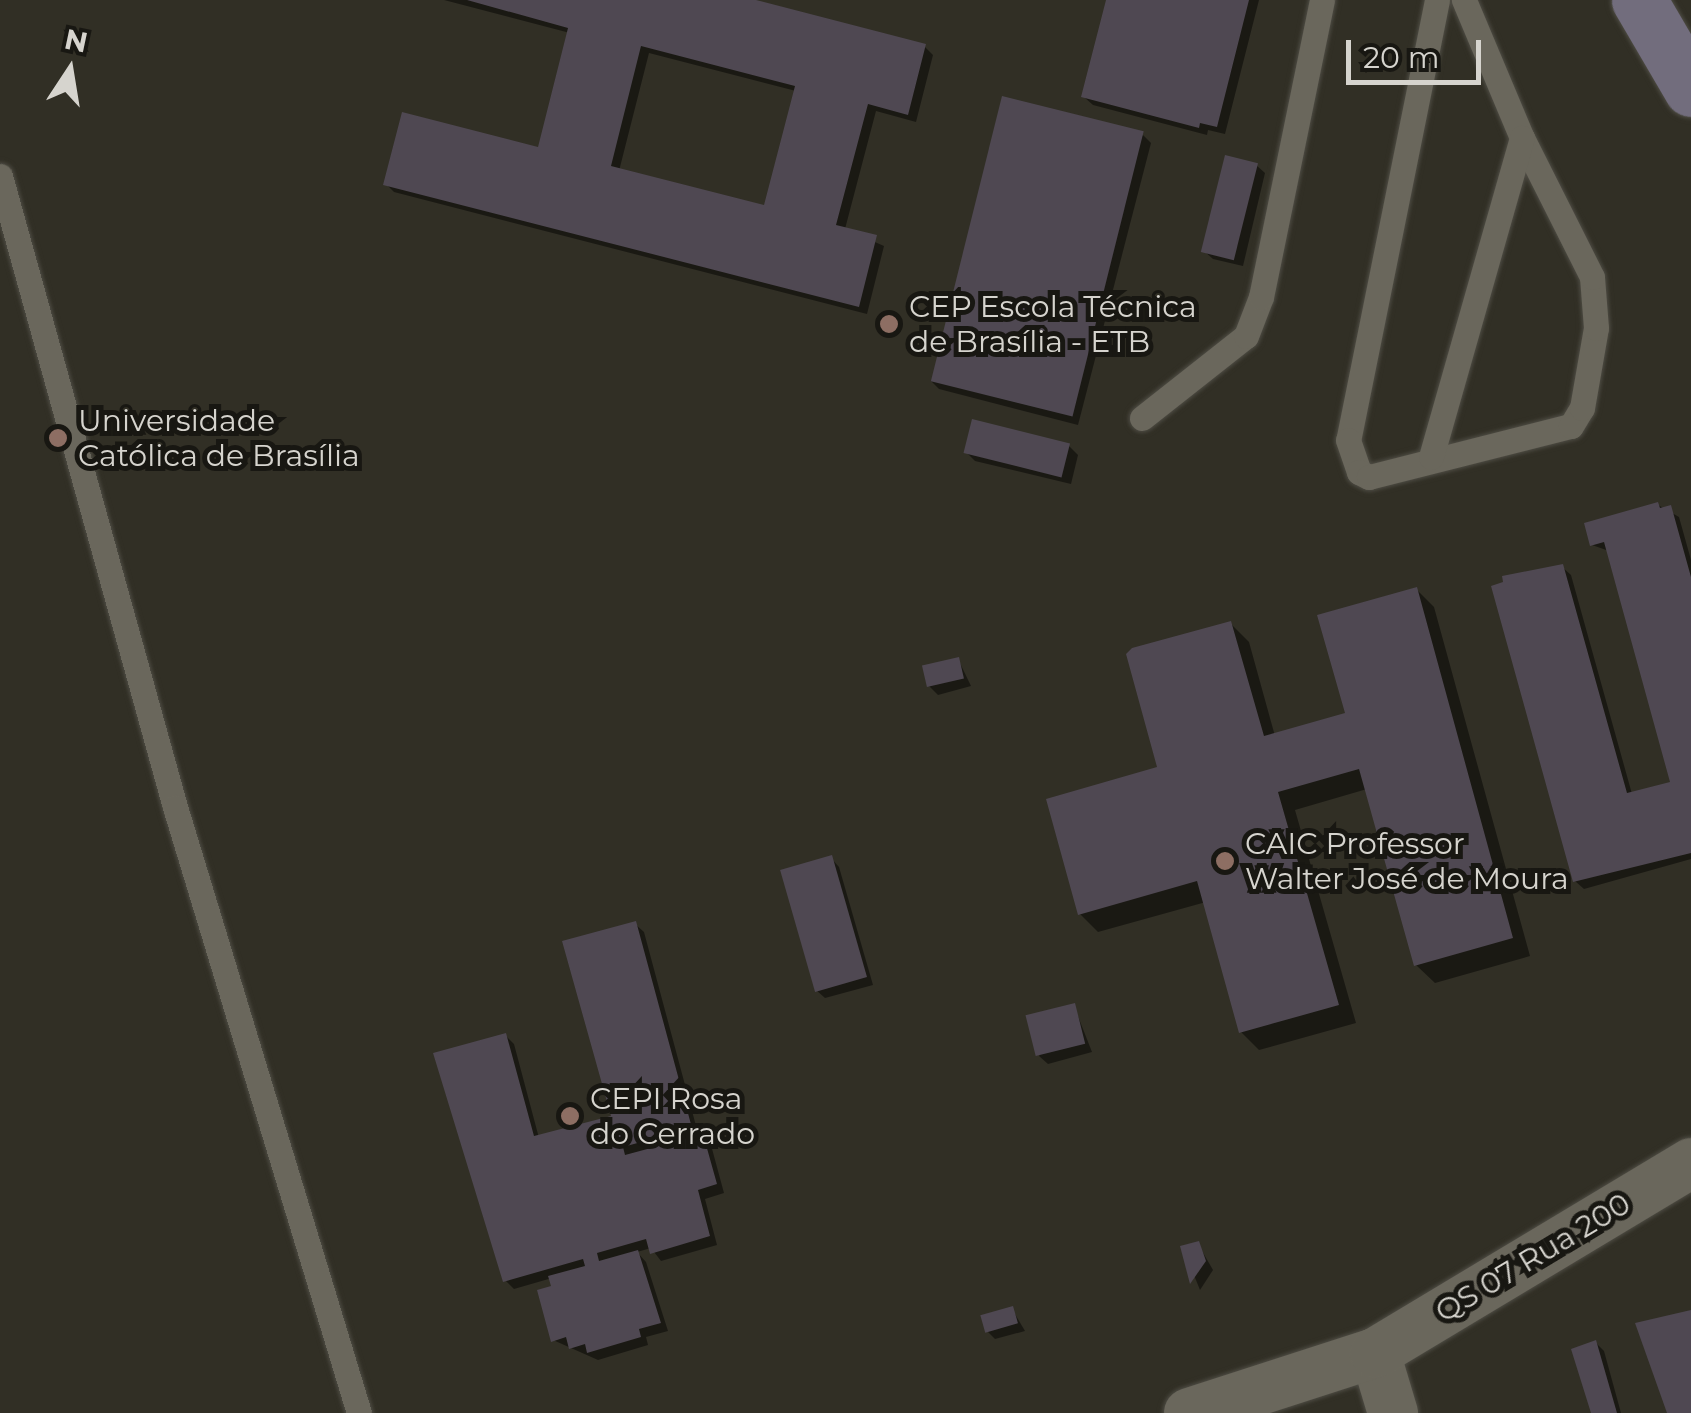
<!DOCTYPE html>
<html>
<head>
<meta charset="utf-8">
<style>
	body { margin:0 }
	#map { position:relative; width:1691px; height:1413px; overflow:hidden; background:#312f25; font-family:Montserrat,sans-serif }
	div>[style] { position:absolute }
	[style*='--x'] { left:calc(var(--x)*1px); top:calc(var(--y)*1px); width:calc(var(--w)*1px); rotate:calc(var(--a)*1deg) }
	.shadow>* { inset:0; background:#0007 }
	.building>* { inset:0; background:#4f4852; transform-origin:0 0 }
	.roads { filter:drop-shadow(0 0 2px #4e4c44) drop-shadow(0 0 2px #4e4c44) }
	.lane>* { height:25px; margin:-12.5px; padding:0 12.5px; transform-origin:12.5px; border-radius:12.5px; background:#6a675c }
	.street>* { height:50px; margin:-25px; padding:0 25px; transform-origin:25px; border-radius:25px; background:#6a675c }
	.secondary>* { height:55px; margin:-27.5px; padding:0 27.5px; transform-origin:27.5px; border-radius:27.5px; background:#726d7d }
	.dots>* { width:28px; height:28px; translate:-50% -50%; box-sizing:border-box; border:5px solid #181712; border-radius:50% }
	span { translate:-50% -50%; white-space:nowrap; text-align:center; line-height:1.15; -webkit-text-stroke:10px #181712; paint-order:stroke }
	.poi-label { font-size:30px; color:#d6d4ce }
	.left { translate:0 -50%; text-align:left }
	.street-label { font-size:30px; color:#d6d4ce }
	.north { position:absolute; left:20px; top:20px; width:100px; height:100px; -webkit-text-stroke:8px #181712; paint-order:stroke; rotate:12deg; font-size:28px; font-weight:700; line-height:40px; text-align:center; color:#d6d4ce }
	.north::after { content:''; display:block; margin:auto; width:35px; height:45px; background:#d6d4ce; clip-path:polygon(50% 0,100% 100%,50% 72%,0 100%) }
	.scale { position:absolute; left:1346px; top:40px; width:135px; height:45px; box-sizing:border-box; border:5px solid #d6d4ce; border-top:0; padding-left:12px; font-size:30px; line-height:35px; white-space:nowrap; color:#d6d4ce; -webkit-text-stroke:8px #181712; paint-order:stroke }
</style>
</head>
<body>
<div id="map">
	<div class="shadow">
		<i style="clip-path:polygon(evenodd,444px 0,745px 0,924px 46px,933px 55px,916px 122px,876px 111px,845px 229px,884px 246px,867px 314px,394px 192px,386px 184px,540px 150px,570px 33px,444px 0,649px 53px,796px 91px,766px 208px,619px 171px,649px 53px)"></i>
		<i style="clip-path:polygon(1108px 0,1259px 0,1225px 134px,1208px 130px,1207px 135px,1093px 105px,1084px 97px)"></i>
		<i style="clip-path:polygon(1143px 135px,1151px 143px,1078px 425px,939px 389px,931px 381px)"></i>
		<i style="clip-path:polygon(1256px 165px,1265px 173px,1243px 266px,1213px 259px,1204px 251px)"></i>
		<i style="clip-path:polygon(1069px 446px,1078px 455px,1071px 484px,975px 461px,966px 452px)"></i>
		<i style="clip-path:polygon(1658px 505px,1679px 517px,1691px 560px,1691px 859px,1584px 889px,1575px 881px,1562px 567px,1571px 575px,1632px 794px,1673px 783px,1609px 551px,1592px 545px)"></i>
		<i style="clip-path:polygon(1416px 589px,1434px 607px,1530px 956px,1435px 983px,1416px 965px,1367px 789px,1295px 810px,1356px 1023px,1259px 1050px,1241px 1032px,1206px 902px,1098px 932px,1080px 914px,1161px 769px,1230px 623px,1249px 642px,1275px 736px,1348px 715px)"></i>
		<i style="clip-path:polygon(958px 659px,971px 686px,938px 695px,929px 686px)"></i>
		<i style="clip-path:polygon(831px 858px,839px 867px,873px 985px,825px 998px,816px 990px)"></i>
		<i style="clip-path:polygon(635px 924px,644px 932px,699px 1137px,711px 1145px,724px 1193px,705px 1199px,717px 1245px,661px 1261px,651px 1248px,637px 1252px,646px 1262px,668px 1331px,646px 1337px,648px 1345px,598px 1360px,553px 1340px,552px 1278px,514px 1289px,505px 1280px,505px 1035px,514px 1044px,539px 1138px,614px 1118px)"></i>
		<i style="clip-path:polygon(1074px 1006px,1092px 1052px,1048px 1064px,1039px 1056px)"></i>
		<i style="clip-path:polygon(1198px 1244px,1213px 1270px,1200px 1290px,1183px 1248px)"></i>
		<i style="clip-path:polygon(1012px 1309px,1025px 1331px,995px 1339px,986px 1330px)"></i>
		<i style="clip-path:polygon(1595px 1342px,1604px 1351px,1621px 1413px,1593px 1413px)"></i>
	</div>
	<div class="building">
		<i style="clip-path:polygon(evenodd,467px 0,756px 0,926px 44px,908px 115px,868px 104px,836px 225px,877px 235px,859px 307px,383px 185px,402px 112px,538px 147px,568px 28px,467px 0,641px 46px,795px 86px,764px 205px,611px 166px,641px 46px)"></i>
		<i style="clip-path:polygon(1106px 0,1249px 0,1217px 127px,1200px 123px,1199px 128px,1081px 97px)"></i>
		<i style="left:1002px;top:96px;width:146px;height:294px;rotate:14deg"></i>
		<i style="left:1225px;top:155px;width:34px;height:100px;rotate:14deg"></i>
		<i style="left:972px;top:419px;width:101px;height:35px;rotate:14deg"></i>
		<i style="clip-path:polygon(1658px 502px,1660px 508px,1671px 505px,1691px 577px,1691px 853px,1573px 882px,1491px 586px,1503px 582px,1502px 576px,1563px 564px,1627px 793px,1670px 782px,1604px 542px,1590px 546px,1584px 523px)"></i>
		<i style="clip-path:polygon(1417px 587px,1513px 938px,1414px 966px,1359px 769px,1278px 792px,1339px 1005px,1239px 1033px,1197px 881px,1078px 915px,1046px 799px,1157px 767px,1126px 654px,1132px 648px,1231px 621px,1264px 736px,1345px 713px,1317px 615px)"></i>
		<i style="left:959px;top:657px;width:22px;height:38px;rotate:77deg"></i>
		<i style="left:832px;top:855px;width:127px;height:54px;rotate:74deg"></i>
		<i style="clip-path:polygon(636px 921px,692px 1128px,623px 1147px,625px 1155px,703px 1134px,717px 1184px,698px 1190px,710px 1236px,650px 1254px,646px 1239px,597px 1253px,599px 1261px,638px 1250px,661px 1323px,639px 1329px,641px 1337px,587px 1353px,585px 1344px,569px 1349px,566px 1337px,551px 1342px,537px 1290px,551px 1286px,548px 1276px,585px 1266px,583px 1259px,503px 1282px,433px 1053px,506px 1033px,534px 1136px,611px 1116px,562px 941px)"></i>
		<i style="left:1075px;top:1003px;width:42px;height:51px;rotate:76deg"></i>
		<i style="clip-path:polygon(1199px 1241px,1206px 1261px,1190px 1284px,1180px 1246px)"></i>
		<i style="left:1013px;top:1306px;width:18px;height:34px;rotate:74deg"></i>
		<i style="clip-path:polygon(1691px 1310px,1691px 1413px,1667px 1413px,1635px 1323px)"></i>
		<i style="clip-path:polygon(1596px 1340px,1617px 1413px,1591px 1413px,1571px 1349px)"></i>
	</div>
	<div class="roads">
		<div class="lane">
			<i style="--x:1437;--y:0;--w:449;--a:101.4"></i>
			<i style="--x:1348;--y:440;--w:34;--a:71"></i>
			<i style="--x:1359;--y:472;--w:11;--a:27"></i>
			<i style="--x:1369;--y:477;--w:208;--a:-14.2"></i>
			<i style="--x:1571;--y:426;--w:21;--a:-59"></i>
			<i style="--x:1582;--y:408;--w:81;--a:-80.1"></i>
			<i style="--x:1596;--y:328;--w:51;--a:-94.5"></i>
			<i style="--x:1592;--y:277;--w:156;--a:-116.7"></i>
			<i style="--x:1522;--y:138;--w:150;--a:-112.8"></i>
			<i style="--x:0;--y:176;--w:655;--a:74.5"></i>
			<i style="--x:175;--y:807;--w:633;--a:73.11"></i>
			<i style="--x:1142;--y:418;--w:132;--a:-38.3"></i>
			<i style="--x:1246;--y:336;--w:42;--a:-69"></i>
			<i style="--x:1261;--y:297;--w:303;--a:-78.4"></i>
			<i style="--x:1431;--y:457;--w:332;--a:-74.1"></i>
		</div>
		<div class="street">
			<i style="--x:1375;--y:1353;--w:63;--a:73.3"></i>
			<i style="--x:1189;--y:1413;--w:195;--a:-17.9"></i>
			<i style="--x:1375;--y:1353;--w:369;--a:-31"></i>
		</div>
		<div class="secondary">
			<i style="--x:1639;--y:0;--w:103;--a:59.7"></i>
		</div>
	</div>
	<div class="dots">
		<i style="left:889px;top:324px;background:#8d6e63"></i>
		<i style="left:58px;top:438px;background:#8d6e63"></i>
		<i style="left:1225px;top:861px;background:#8d6e63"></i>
		<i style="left:570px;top:1116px;background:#8d6e63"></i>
	</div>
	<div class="poi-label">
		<span class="left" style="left:909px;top:324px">CEP Escola Técnica<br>de Brasília - ETB</span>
		<span class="left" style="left:78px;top:438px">Universidade<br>Católica de Brasília</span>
		<span class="left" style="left:1245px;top:861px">CAIC Professor<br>Walter José de Moura</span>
		<span class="left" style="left:590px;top:1116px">CEPI Rosa<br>do Cerrado</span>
	</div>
	<div class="street-label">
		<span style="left:1533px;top:1258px;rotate:-31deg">QS 07 Rua 200</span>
	</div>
	<div class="north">N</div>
	<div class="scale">20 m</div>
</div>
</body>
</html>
